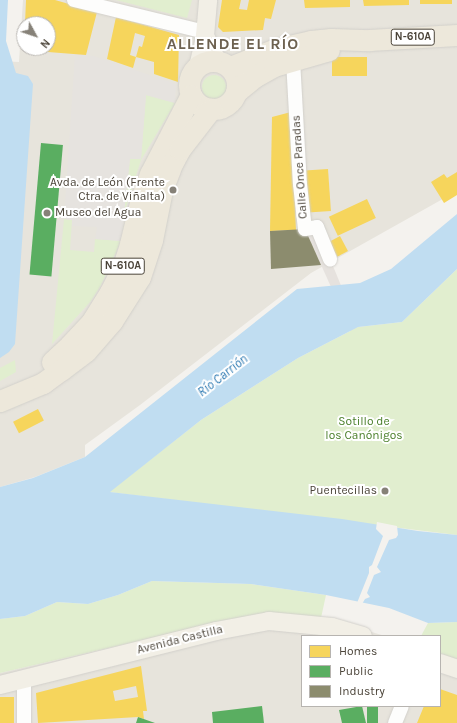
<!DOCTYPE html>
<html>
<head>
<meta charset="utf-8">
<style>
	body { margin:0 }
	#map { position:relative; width:457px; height:723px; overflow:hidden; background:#f4f2ee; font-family:Karla,sans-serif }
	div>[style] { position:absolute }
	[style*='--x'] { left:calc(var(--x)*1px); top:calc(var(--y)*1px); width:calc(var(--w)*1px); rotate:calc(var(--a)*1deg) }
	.residential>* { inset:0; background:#e7e4dc }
	.industrial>* { inset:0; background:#e6e2de }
	.green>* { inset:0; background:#e1eecf }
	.round { border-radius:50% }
	.parking>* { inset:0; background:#e6e3df }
	.water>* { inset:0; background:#c0ddf1 }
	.pier>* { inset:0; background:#f4f2ee }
	.homes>* { inset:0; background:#f6d55c; transform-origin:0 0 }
	.public>* { inset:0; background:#5aae61; transform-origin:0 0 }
	.industry>* { inset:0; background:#8c8c6e }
	.roads { filter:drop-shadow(0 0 1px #d2d0cb) drop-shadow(0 0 1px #d2d0cb) }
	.minor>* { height:14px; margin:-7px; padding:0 7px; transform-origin:7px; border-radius:7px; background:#fdfdfc }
	.major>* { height:18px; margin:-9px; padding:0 9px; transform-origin:9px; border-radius:9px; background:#f2efe6 }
	.highway>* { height:21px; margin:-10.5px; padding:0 10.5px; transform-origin:10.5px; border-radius:10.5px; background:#ede8db }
	.highway>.ring { margin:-10.5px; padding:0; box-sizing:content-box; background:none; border:21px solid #ede8db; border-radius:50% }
	.dots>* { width:11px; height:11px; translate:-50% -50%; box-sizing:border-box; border:2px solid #fff; border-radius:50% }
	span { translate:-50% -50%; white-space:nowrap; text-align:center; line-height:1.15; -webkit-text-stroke:4px #fff; paint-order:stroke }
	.shield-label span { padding:1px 3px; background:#fff; border:1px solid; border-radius:3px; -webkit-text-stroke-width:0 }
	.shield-label { font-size:11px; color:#4b4439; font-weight:700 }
	.street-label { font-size:12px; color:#4b4439 }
	.poi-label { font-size:12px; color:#4b4439 }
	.right { translate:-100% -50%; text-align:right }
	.left { translate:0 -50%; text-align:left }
	.park-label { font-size:12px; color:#4a7f2a }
	.water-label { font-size:13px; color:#2e7ab2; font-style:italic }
	.district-label { font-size:16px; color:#6e6250; font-weight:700; letter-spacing:1px }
	.legend { position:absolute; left:301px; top:635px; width:140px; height:72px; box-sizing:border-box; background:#fff; border:1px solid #b7b4b0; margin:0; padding:5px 7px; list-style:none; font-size:12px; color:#4b4439 }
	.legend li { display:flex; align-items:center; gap:8px; height:20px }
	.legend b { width:20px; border:1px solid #b7b4b0 }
	.north { position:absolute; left:16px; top:16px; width:40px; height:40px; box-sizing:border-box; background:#fff; border:1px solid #b7b4b0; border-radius:50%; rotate:130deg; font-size:11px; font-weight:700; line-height:16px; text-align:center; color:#4b4439 }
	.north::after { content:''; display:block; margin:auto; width:14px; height:18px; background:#868178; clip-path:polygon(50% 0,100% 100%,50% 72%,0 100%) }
</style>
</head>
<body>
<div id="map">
	<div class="residential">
		<i style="clip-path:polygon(evenodd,23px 0,457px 0,457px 191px,311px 273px,140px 405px,85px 445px,85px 457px,35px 477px,0 487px,0 61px,19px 62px,23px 0,24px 24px,48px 24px,48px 48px,24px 48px,24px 24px)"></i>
		<i style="clip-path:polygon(217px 623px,345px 624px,385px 636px,302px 636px,302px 706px,440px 706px,440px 655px,457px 662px,457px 723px,0 723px,0 673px)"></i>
	</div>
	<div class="industrial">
		<i style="clip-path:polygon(317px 227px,358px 327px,353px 336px,305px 229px)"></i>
	</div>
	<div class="green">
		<i style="clip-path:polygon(116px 0,192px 0,187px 18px)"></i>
		<i class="round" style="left:202px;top:75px;width:24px;height:24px"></i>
		<i style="clip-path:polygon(146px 95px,175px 103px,141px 160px,123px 217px,130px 159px,141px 159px)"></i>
		<i style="clip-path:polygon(64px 219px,72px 220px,70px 250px,94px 252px,95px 239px,121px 241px,101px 285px,91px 301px,52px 344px)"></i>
		<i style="clip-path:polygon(457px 269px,457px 535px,109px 492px,201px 420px,298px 358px,358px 327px,402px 322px)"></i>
		<i style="clip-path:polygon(15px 360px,16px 372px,0 381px,0 368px)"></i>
		<i style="clip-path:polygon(152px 581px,251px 584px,326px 595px,321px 618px,217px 623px,0 673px,0 619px,25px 616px,57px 602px,88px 604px,118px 595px)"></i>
		<i style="clip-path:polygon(457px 622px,457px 662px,440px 655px,440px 636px,421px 636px,428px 623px)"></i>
	</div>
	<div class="parking">
		<i style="clip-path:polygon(75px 54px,94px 56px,176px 84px,175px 103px,146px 95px,141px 159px,130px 159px,121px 241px,95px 239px,97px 227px,72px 226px,72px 220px,64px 219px)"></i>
	</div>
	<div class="water">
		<i style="clip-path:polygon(0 0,8px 0,6px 41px,16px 73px,28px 76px,33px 84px,15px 344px,9px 352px,0 358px)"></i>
		<i style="clip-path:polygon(457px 214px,457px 269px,402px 322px,358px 327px,298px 358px,201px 420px,110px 492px,342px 519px,418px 531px,457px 535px,457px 622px,428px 623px,389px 608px,326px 595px,251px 584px,152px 581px,118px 595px,88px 604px,57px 602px,25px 616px,0 619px,0 487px,33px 478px,85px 457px,297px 289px,360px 283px,391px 269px)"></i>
	</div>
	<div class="pier">
		<i style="clip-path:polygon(377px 522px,397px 526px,398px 535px,396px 538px,389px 540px,377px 567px,381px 572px,374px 575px,367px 593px,370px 597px,365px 599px,362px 604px,357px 603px,369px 573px,369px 567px,372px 565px,383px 536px,376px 529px)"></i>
	</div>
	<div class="homes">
		<i style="clip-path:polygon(26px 0,55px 0,97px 12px,86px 55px,23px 50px,24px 48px,48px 48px,48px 24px,25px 24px)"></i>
		<i style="clip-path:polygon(222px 0,241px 0,239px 9px,247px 10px,249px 0,276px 0,271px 19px,265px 18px,263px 30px,223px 32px,218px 27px)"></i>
		<i style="clip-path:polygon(304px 0,350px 0,350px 7px,305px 8px)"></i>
		<i style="clip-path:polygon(363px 0,409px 0,409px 5px,364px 6px)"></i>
		<i style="left:420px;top:0;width:32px;height:4px"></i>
		<i style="clip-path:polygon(116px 17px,179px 35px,178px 82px,154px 74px,154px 62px,136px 57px,139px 46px,142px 47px,145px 36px,135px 33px,130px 55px,136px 57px,133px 68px,107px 59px)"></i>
		<i style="left:367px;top:57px;width:19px;height:35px;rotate:90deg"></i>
		<i style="clip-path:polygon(291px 112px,296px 230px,270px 231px,272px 117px)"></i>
		<i style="left:328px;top:169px;width:42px;height:23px;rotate:86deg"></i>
		<i style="clip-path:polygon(457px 172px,457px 195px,444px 203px,431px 182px,444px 174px,447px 178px)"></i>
		<i style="left:367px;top:199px;width:21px;height:42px;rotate:65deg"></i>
		<i style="left:340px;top:236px;width:17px;height:12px;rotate:62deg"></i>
		<i style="left:38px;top:409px;width:13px;height:28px;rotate:63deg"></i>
		<i style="clip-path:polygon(evenodd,141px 666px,147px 711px,143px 711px,144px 719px,138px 717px,38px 723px,36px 693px,141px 666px,136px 686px,138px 697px,115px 701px,113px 691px,136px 686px)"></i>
		<i style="clip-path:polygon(440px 689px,457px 695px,457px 723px,417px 723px,424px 706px,440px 706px)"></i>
		<i style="left:14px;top:697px;width:26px;height:14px;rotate:90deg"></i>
	</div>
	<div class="public">
		<i style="left:41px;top:143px;width:22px;height:132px;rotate:5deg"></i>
		<i style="clip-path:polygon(262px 706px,264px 723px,213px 723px,212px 712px)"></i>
		<i style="clip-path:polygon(362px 706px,366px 723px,342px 723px,339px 710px)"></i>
		<i style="left:367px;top:706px;width:11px;height:17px"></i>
		<i style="clip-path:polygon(138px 717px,155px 723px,136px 723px)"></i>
	</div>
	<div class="industry">
		<i style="clip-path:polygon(305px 229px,321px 265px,271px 269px,270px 231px)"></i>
	</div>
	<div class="roads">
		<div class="minor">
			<i style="--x:74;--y:0;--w:135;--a:13.7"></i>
			<i style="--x:293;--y:60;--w:124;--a:86.8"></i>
			<i style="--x:300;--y:184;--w:45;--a:83.7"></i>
			<i style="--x:305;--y:229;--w:12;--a:-9"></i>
			<i style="--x:317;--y:227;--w:35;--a:68"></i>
			<i style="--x:24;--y:723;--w:44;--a:-90"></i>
			<i style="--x:395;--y:723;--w:18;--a:-68"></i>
		</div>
		<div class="major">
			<i style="--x:205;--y:36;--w:28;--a:64"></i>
			<i style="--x:198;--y:67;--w:32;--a:-77"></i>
			<i style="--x:205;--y:36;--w:36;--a:-85"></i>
			<i style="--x:440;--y:663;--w:18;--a:19"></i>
			<i style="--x:0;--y:685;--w:223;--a:-14"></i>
			<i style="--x:216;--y:631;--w:54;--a:-10.7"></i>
			<i style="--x:269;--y:621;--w:63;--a:5.4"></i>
			<i style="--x:332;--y:627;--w:32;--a:16"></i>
		</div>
		<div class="highway">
			<i class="ring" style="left:189px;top:61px;width:27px;height:27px"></i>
			<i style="--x:230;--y:67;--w:49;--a:-21.4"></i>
			<i style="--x:276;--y:49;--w:36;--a:-13"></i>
			<i style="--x:311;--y:41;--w:20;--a:-6"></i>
			<i style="--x:331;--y:39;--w:38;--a:2"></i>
			<i style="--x:369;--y:40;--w:88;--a:-3.3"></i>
			<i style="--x:236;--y:92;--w:26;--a:-39"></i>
			<i style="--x:256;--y:76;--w:21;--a:-29"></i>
			<i style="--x:274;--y:66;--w:57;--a:-16.2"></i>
			<i style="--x:52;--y:362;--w:25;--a:-43"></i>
			<i style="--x:70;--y:345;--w:33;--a:-47"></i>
			<i style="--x:92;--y:321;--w:34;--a:-58"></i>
			<i style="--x:110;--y:292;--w:29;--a:-63"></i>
			<i style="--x:123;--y:266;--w:23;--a:-72"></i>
			<i style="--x:130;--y:244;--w:46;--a:-76.3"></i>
			<i style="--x:141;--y:199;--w:27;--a:-70"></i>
			<i style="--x:150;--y:174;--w:89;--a:-62.6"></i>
			<i style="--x:0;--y:401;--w:47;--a:-22.7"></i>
			<i style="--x:43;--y:383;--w:22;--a:-36"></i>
			<i style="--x:61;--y:370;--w:31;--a:-37"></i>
			<i style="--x:86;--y:351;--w:40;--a:-49"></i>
			<i style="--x:112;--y:321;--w:52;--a:-57.5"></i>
			<i style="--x:140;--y:277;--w:39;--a:-72"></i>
			<i style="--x:152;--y:240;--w:51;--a:-78.7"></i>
			<i style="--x:162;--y:190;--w:30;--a:-69"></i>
			<i style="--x:173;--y:162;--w:15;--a:-62"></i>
			<i style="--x:180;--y:149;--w:51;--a:-52.2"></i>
		</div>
	</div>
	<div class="dots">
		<i style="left:173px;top:190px;background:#868178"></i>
		<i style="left:47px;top:213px;background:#868178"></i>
		<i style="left:385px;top:491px;background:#868178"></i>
	</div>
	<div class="shield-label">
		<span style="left:413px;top:37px">N-610A</span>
		<span style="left:123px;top:266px">N-610A</span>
	</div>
	<div class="street-label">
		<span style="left:300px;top:167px;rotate:-94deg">Calle Once Paradas</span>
		<span style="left:180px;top:640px;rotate:-14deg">Avenida Castilla</span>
	</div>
	<div class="poi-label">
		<span class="right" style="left:165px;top:190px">Avda. de León (Frente<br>Ctra. de Viñalta)</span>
		<span class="left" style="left:55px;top:213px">Museo del Agua</span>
		<span class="right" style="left:377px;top:491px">Puentecillas</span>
	</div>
	<div class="park-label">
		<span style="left:364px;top:429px">Sotillo de<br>los Canónigos</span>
	</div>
	<div class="water-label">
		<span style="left:223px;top:376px;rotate:-38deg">Río Carrión</span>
	</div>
	<div class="district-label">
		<span style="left:233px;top:44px">ALLENDE EL RÍO</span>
	</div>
	<ul class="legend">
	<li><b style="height:11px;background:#f6d55c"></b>Homes</li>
	<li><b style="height:11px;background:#5aae61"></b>Public</li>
	<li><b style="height:11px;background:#8c8c6e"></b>Industry</li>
	</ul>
	<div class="north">N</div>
</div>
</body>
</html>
